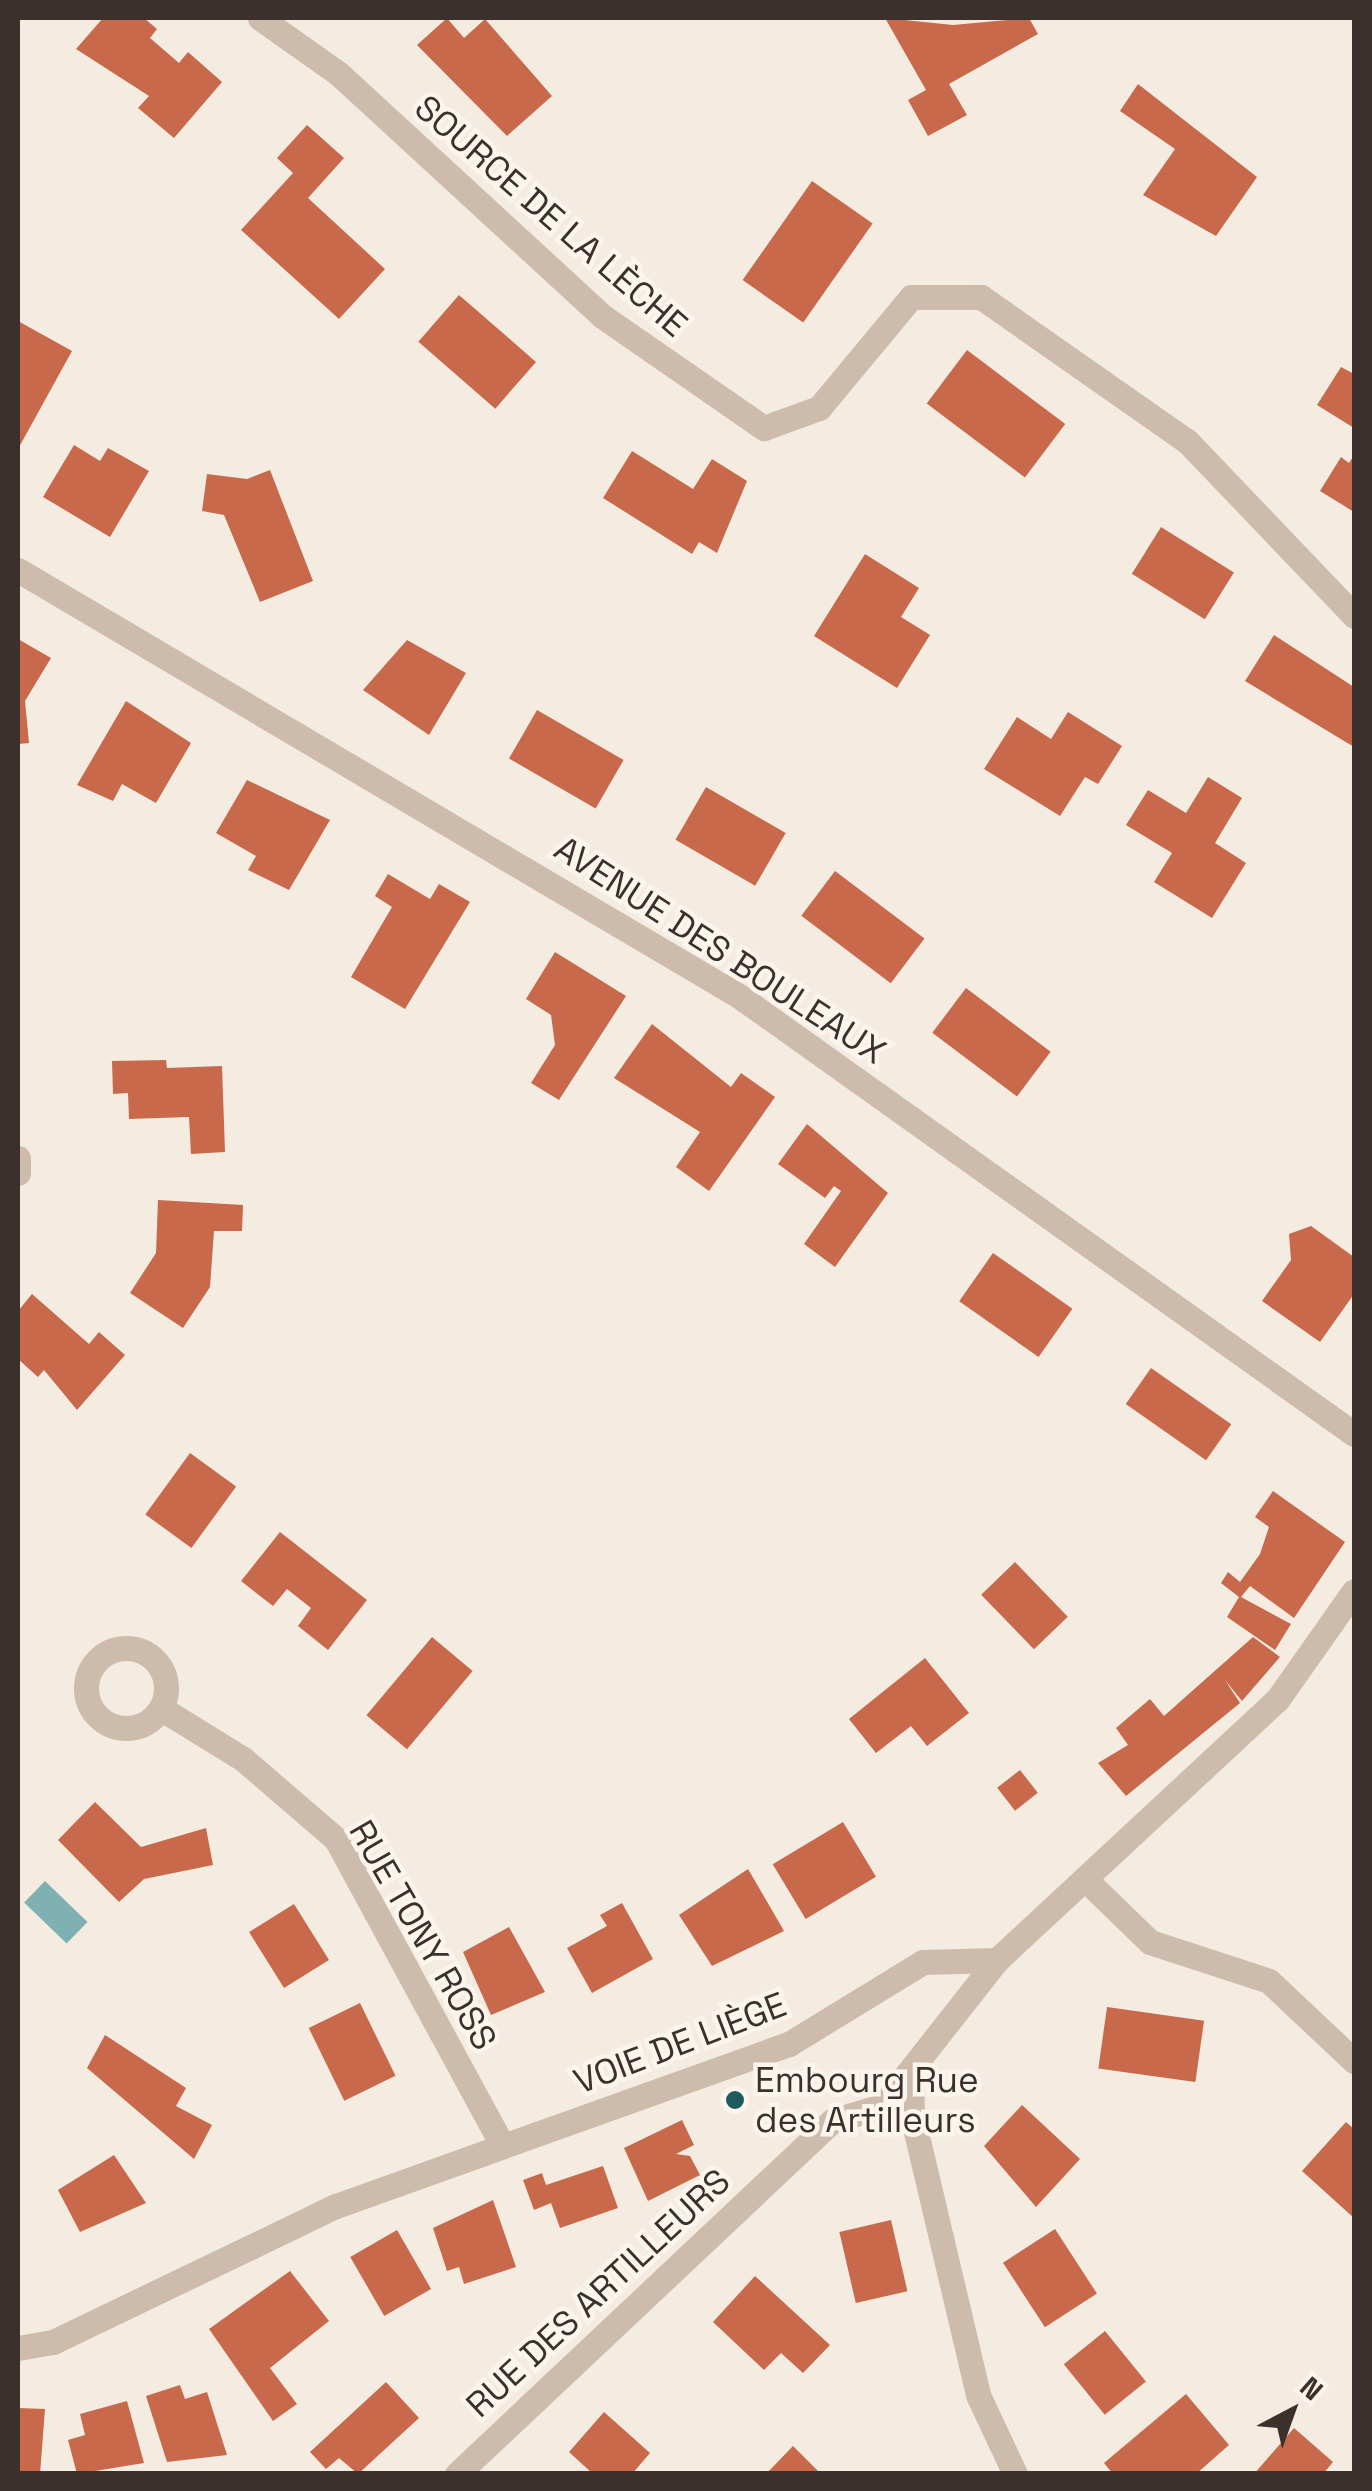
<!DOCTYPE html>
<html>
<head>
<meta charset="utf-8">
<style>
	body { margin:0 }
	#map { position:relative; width:1372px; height:2491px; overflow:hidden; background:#f4ebe1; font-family:"Space Grotesk",sans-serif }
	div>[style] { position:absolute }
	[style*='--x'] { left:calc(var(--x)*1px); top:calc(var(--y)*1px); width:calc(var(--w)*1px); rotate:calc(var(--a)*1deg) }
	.water>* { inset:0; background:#7fb0b2; transform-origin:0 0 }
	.building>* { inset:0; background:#c8694b; transform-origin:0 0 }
	.minor>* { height:25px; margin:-12.5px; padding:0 12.5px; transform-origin:12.5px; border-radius:12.5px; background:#cdbbac }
	.minor>.ring { margin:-12.5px; padding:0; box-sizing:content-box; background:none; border:25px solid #cdbbac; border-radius:50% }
	.tertiary>* { height:25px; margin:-12.5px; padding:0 12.5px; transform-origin:12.5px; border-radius:12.5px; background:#cdbbac }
	.dots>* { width:28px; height:28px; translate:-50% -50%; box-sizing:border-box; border:5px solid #fbf5ee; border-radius:50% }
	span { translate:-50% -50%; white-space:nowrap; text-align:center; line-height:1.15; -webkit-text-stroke:9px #fbf5ee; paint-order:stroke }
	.street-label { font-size:35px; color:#3b302b }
	.poi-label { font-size:35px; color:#3b302b }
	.left { translate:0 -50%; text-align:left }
	.frame { position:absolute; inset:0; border:20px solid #3b302b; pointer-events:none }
	.north { position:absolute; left:1242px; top:2361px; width:100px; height:100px; -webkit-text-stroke:8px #fbf5ee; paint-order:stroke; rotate:41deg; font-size:28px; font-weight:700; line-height:40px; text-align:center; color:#3b302b }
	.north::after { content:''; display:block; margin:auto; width:35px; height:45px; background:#3b302b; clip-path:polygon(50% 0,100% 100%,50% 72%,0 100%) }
</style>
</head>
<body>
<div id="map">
	<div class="water">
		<i style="left:45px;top:1881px;width:59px;height:30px;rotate:44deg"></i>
	</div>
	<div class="building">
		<i style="clip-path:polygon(103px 18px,144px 18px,157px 29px,150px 38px,179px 63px,188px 52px,222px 82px,174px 138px,138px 108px,149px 96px,76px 49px)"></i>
		<i style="clip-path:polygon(447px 18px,464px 38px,485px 19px,552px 96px,507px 136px,417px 45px)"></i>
		<i style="clip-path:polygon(885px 18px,953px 25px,1029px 18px,1038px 34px,949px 84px,967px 115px,928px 136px,908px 100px,926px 90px)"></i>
		<i style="clip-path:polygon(1138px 84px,1257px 177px,1216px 236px,1143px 195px,1175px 149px,1120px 111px)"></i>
		<i style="clip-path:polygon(307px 125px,344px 158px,308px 198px,385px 269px,339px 319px,241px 230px,293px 173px,277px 158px)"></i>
		<i style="left:812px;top:181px;width:74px;height:121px;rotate:35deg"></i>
		<i style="left:459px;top:295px;width:102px;height:62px;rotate:41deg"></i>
		<i style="clip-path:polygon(18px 321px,72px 351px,18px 449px)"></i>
		<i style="left:967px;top:350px;width:123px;height:67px;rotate:37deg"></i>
		<i style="clip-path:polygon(1341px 367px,1354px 374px,1354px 428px,1317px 405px)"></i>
		<i style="clip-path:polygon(74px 445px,100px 461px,108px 448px,149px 471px,110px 537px,43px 497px)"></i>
		<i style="clip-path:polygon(632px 451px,693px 489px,712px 459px,747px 481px,717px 553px,699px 542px,692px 554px,603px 498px)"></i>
		<i style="clip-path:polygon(1354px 455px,1354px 512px,1320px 491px,1341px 457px,1349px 463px)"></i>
		<i style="clip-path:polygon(270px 470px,313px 581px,260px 602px,224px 515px,202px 511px,207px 474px,247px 479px)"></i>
		<i style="left:1161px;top:527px;width:86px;height:55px;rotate:32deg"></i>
		<i style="clip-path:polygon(865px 554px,919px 588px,901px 617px,930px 635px,897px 688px,814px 636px)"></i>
		<i style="clip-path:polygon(1274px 635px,1354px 687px,1354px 747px,1245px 681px)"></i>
		<i style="clip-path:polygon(18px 639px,51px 658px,25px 701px,29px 743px,18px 744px)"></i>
		<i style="clip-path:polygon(407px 640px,466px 673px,429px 735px,363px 690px)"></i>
		<i style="clip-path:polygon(126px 701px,191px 743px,156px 803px,122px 784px,113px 801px,77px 785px)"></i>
		<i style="left:537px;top:710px;width:100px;height:56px;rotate:30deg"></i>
		<i style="clip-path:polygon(1068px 712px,1122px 746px,1098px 784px,1085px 777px,1060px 816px,984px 769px,1017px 717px,1051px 739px)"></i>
		<i style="clip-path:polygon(1208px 777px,1242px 798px,1215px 843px,1246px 863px,1212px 918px,1154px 882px,1172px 853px,1126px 825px,1148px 790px,1186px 813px)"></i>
		<i style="clip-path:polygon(247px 780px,330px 820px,289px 890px,248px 870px,256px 856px,216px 833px)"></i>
		<i style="left:706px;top:787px;width:92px;height:61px;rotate:30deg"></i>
		<i style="left:835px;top:871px;width:112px;height:56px;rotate:37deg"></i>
		<i style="clip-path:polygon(388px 874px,430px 899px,439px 884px,470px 902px,405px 1009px,351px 977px,392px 907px,375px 896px)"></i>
		<i style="clip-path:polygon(555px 952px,626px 996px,559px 1100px,531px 1083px,555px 1045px,551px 1015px,526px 999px)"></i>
		<i style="left:966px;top:988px;width:106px;height:56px;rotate:37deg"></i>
		<i style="clip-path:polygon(652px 1024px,731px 1087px,741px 1073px,775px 1097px,709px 1191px,676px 1167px,700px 1132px,614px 1078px)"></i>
		<i style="clip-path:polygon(166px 1060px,167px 1068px,222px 1066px,225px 1152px,191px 1154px,189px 1117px,129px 1119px,128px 1093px,113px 1094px,112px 1061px)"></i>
		<i style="clip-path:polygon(807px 1124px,888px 1193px,835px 1267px,804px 1244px,841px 1191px,834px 1186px,825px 1198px,778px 1164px)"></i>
		<i style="clip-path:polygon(158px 1200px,243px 1205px,242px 1231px,214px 1231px,210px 1287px,183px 1328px,130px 1293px,156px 1253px)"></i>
		<i style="clip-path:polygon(1311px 1226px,1354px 1257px,1354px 1294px,1320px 1342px,1262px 1301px,1291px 1260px,1289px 1234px)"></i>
		<i style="left:993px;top:1253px;width:97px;height:59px;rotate:35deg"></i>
		<i style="clip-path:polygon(32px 1294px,89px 1344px,99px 1332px,125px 1355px,77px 1410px,44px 1370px,38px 1377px,18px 1359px,18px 1311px)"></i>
		<i style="left:1151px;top:1368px;width:98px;height:44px;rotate:35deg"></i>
		<i style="left:190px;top:1453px;width:57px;height:76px;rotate:36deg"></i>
		<i style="clip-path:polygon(1273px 1491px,1345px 1542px,1294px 1618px,1250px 1586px,1241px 1597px,1291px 1624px,1275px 1650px,1227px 1617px,1239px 1597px,1221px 1583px,1228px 1572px,1240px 1582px,1260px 1554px,1269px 1527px,1255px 1517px)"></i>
		<i style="clip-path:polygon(280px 1532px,367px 1600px,328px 1650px,298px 1626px,311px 1608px,287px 1589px,273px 1606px,241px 1581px)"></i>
		<i style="left:1015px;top:1562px;width:76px;height:47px;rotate:46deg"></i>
		<i style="left:432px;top:1637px;width:53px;height:102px;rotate:40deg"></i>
		<i style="clip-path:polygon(1253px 1637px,1280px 1657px,1242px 1701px,1225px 1680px,1240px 1703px,1126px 1796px,1098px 1763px,1128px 1745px,1116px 1728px,1150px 1699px,1164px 1716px)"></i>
		<i style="clip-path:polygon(925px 1658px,969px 1713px,927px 1746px,911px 1726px,876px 1753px,849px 1719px)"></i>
		<i style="left:1020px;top:1770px;width:29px;height:29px;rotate:52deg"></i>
		<i style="clip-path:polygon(95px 1802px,141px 1847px,206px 1828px,213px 1865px,144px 1879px,119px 1902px,58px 1840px)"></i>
		<i style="left:843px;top:1822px;width:64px;height:82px;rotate:59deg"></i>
		<i style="clip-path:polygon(748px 1869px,784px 1931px,712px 1966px,679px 1915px)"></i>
		<i style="clip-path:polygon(622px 1903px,653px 1959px,592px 1993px,567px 1948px,607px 1926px,600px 1915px)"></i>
		<i style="left:294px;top:1904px;width:66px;height:53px;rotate:58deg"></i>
		<i style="clip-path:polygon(509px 1927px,545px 1992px,491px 2015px,463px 1952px)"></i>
		<i style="left:360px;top:2003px;width:81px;height:57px;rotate:64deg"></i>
		<i style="left:1107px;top:2007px;width:98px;height:62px;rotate:8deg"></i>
		<i style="clip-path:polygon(105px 2035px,186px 2088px,176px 2106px,212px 2125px,194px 2159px,87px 2068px)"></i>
		<i style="clip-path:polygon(1022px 2105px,1080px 2159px,1036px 2207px,984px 2146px)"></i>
		<i style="clip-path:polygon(682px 2120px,694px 2145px,676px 2154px,690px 2156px,700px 2175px,648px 2201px,624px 2148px)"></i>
		<i style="clip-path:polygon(1346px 2122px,1354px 2129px,1354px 2218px,1302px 2171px)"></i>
		<i style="clip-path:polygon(114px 2155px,146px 2203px,80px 2232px,58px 2190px)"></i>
		<i style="clip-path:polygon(603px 2166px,618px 2208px,560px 2228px,551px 2203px,534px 2210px,523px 2180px,542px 2173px,546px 2185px)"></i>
		<i style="clip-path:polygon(493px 2200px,516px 2267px,464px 2284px,459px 2267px,447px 2271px,433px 2228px)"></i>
		<i style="left:891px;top:2220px;width:73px;height:53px;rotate:77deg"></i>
		<i style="left:1055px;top:2229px;width:77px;height:62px;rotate:57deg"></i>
		<i style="left:397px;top:2230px;width:68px;height:54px;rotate:60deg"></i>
		<i style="clip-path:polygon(290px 2271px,329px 2321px,270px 2368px,297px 2404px,273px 2421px,209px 2329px)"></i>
		<i style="clip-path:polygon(755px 2276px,830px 2345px,803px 2373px,781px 2353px,764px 2370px,713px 2322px)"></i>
		<i style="left:1105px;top:2331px;width:65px;height:53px;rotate:51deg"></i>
		<i style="clip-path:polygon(386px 2382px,419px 2418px,358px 2474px,339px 2458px,326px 2469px,310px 2452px)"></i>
		<i style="clip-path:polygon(180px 2385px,185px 2399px,207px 2392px,227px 2455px,167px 2462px,146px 2396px)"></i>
		<i style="clip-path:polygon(1186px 2394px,1229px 2445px,1196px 2474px,1113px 2474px,1104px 2463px)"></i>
		<i style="clip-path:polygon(127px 2401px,144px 2463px,77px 2474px,68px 2440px,85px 2435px,80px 2414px)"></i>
		<i style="clip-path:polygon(18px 2408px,45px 2409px,40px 2474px,18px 2474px)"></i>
		<i style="clip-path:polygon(604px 2412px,650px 2453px,632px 2474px,593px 2474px,569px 2452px)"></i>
		<i style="clip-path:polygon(1294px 2428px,1333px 2462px,1323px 2474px,1254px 2474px)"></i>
		<i style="clip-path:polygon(793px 2446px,821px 2474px,766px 2474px)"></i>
	</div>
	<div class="minor">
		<i style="--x:260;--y:18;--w:97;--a:35.3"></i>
		<i style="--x:339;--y:74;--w:357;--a:42.6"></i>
		<i style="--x:602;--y:316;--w:197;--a:34.7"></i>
		<i style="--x:764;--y:428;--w:59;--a:-20"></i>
		<i style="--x:819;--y:408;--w:144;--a:-50.3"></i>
		<i style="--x:911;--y:297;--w:70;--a:0"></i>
		<i style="--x:981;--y:297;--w:251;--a:35"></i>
		<i style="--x:1187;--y:441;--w:242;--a:46.3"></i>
		<i style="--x:18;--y:570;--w:837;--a:30.58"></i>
		<i style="--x:739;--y:996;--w:755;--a:35.46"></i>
		<i style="--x:18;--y:1158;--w:15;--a:90"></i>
		<i class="ring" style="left:86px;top:1648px;width:55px;height:55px"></i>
		<i style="--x:162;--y:1709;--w:95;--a:31.7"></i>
		<i style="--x:243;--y:1759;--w:123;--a:40.7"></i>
		<i style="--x:336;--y:1839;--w:349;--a:61.5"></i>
		<i style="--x:1086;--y:1880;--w:89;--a:44.1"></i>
		<i style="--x:1150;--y:1942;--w:125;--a:18.1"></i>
		<i style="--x:1269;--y:1981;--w:117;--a:43.3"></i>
		<i style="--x:911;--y:2074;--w:41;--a:88.6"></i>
		<i style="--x:912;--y:2115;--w:288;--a:76.7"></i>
		<i style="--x:978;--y:2395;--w:87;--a:64.9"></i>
		<i style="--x:457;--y:2474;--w:515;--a:-43.27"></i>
		<i style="--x:832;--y:2121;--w:52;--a:-16.7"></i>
		<i style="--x:882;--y:2106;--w:186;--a:-51.8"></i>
	</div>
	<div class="tertiary">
		<i style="--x:18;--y:2348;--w:36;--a:-10"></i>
		<i style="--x:53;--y:2342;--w:314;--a:-25.7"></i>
		<i style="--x:336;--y:2206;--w:481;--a:-19.7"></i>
		<i style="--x:789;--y:2044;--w:157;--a:-31.5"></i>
		<i style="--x:923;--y:1962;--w:74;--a:-1.5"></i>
		<i style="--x:997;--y:1960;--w:382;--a:-42.9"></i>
		<i style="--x:1277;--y:1700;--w:133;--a:-54.8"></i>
	</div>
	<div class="dots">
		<i style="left:735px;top:2100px;background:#1f5a5e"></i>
	</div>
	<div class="street-label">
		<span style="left:551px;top:216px;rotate:41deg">SOURCE DE LA LÈCHE</span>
		<span style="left:720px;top:950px;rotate:33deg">AVENUE DES BOULEAUX</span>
		<span style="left:423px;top:1935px;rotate:60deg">RUE TONY ROSS</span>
		<span style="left:680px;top:2043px;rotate:-21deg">VOIE DE LIÈGE</span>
		<span style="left:598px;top:2293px;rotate:-43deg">RUE DES ARTILLEURS</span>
	</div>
	<div class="poi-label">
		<span class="left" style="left:755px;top:2100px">Embourg Rue<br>des Artilleurs</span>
	</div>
	<div class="frame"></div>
	<div class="north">N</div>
</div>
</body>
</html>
